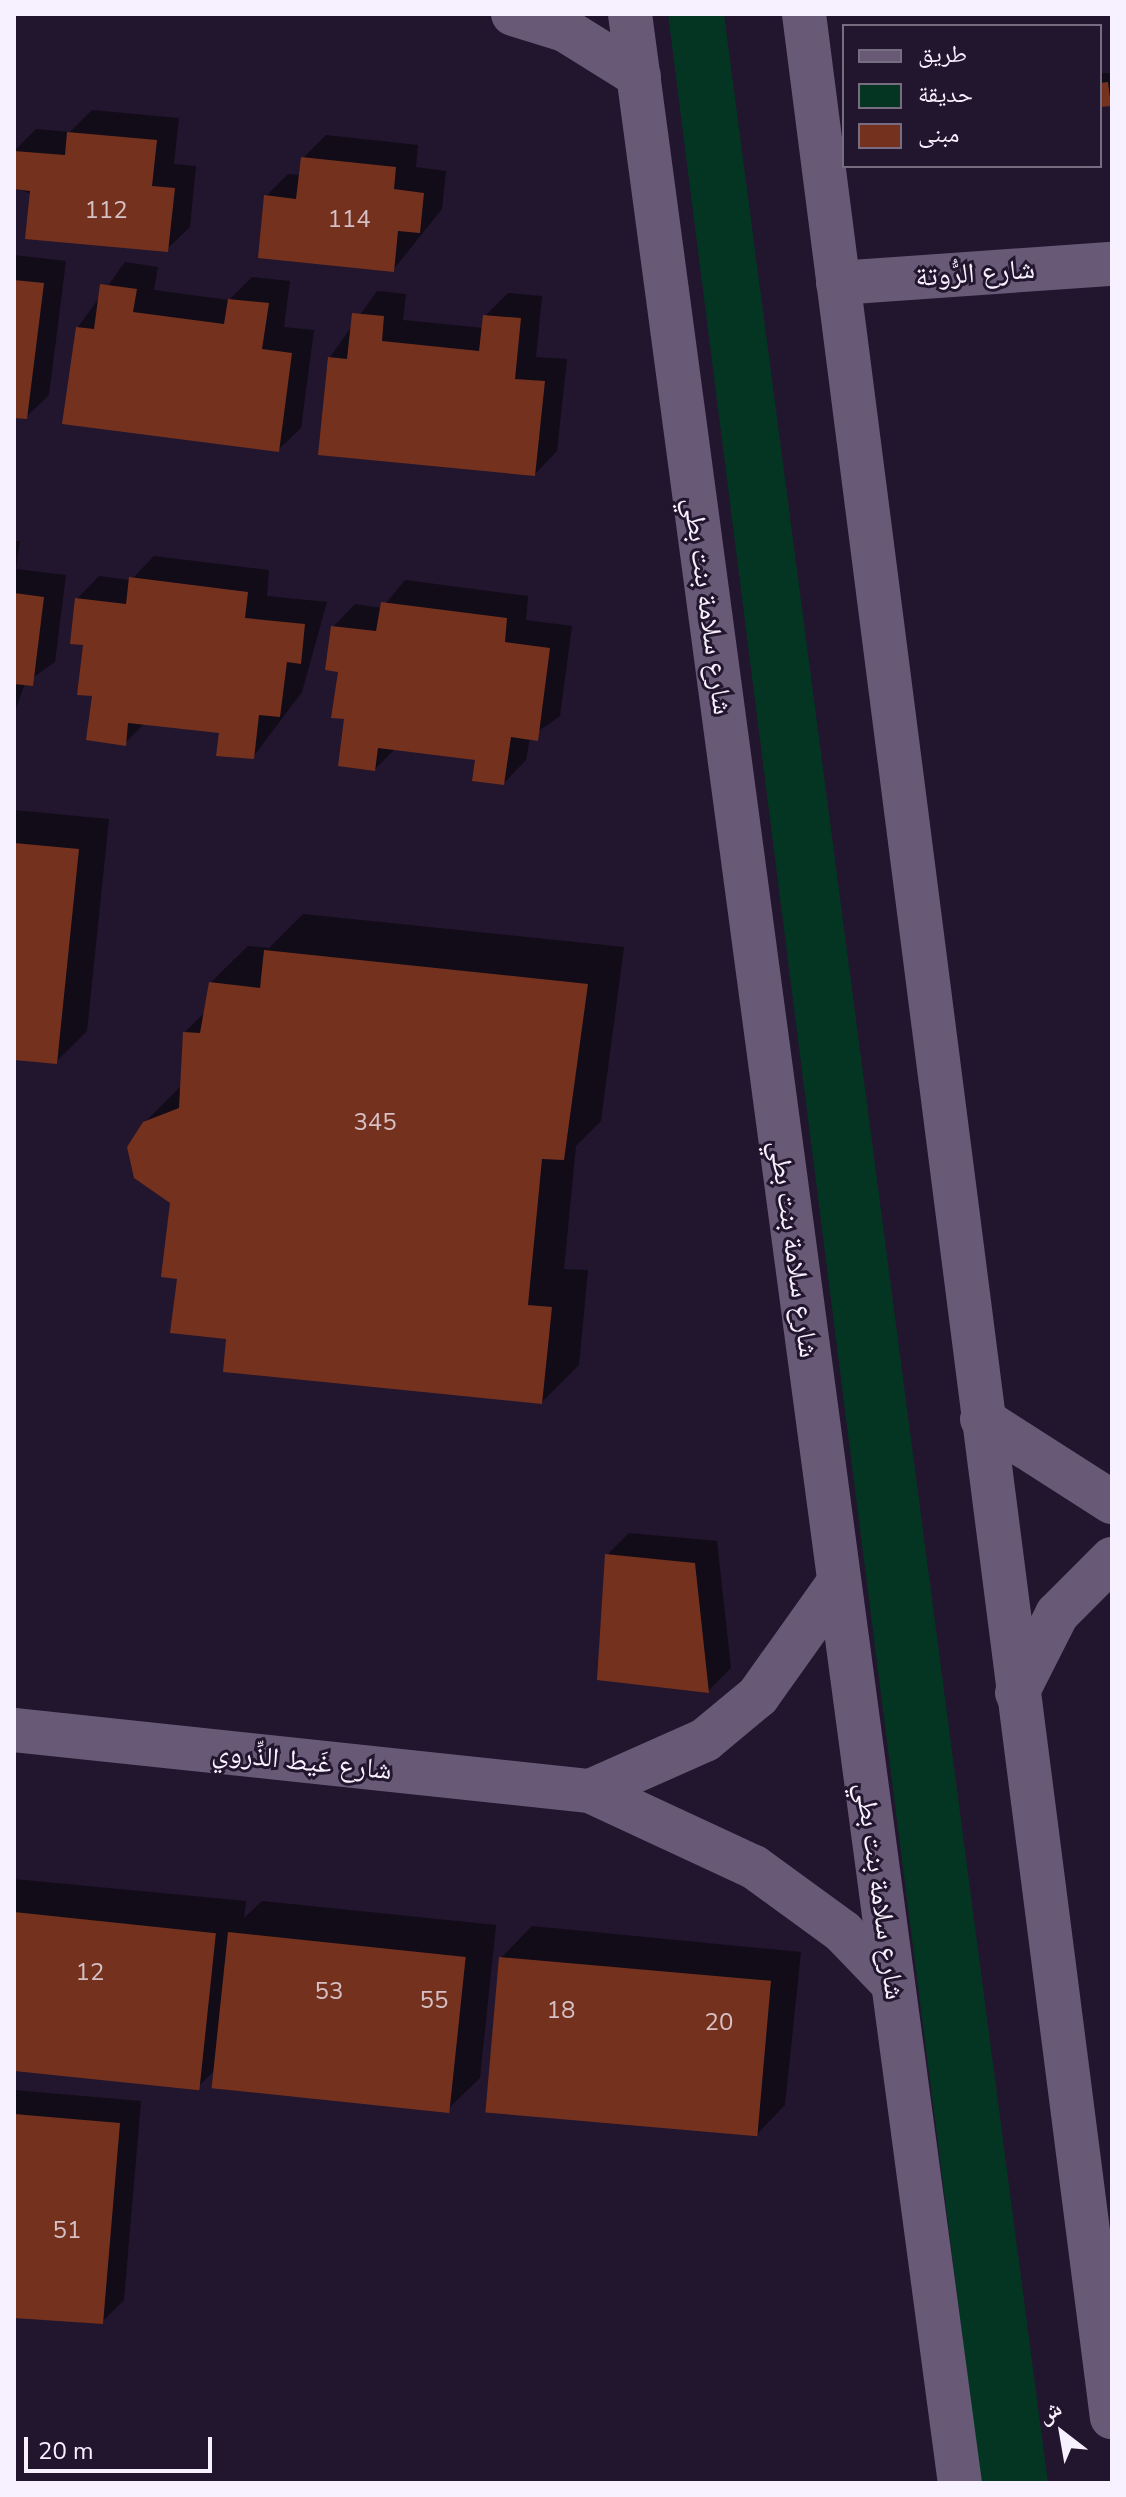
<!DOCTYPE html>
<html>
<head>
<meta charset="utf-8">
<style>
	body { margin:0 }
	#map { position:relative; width:1126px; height:2497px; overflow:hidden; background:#22152e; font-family:"Nunito Sans","Noto Naskh Arabic",sans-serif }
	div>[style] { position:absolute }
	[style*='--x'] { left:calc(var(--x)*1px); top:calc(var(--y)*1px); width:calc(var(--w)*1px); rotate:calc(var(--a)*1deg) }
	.green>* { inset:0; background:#043523 }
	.shadow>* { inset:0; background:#0007; transform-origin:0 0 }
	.building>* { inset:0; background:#74321e; transform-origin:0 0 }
	.street>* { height:44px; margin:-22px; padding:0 22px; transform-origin:22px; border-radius:22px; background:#685a77 }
	.secondary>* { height:44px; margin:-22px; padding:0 22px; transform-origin:22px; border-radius:22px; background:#685a77 }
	span { translate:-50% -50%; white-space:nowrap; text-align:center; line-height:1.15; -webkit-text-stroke:6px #22152e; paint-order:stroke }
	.number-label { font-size:24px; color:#d6c0c6 }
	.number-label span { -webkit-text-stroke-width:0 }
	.street-label { font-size:28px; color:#f7f0fe }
	.frame { position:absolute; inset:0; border:16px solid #f7f0fe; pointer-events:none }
	.legend { position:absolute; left:842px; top:24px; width:260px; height:144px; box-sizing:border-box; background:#22152e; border:2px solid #776d81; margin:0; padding:10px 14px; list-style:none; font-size:24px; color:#f7f0fe }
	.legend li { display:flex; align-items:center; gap:16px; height:40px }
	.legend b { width:40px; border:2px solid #776d81 }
	.north { position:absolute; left:1022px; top:2393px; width:80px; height:80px; -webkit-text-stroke:6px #22152e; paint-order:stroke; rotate:329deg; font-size:22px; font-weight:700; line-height:32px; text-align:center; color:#f7f0fe }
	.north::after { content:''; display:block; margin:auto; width:28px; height:36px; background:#f7f0fe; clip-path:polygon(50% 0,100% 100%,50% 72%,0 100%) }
	.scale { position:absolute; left:24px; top:2437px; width:188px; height:36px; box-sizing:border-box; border:4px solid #f7f0fe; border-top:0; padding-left:10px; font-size:24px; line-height:28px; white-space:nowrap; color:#f7f0fe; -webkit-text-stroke:6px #22152e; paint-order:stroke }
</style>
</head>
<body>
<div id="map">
	<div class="green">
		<i style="clip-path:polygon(668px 14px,724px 14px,1048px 2483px,981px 2483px)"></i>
	</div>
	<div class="shadow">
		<i style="left:1112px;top:73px;width:29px;height:12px;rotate:90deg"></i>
		<i style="clip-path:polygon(92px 110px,179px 118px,174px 164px,196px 166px,190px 227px,167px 249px,14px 187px,14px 151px,36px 129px,70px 132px)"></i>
		<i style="clip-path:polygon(326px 135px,418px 145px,416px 167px,446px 171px,442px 209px,393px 270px,266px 196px,288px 174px,301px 175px,303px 158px)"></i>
		<i style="clip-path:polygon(14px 255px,66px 261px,49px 395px,26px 417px,14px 416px)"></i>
		<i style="clip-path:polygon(125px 262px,158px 267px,154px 290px,229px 300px,252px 277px,290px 281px,284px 327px,314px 330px,301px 428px,278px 450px,78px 327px)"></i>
		<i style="clip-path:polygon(377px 291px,406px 294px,403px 320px,484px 328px,485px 316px,508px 293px,542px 296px,536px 357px,567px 359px,557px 451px,535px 474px,330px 357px)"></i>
		<i style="clip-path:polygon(14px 541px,20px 541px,16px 569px,66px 575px,55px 662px,25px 683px,14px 714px)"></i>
		<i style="clip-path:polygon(154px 556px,269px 570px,267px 596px,327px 602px,302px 692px,253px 757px,221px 732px,145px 723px,125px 743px,94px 695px,77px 599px,99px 576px,131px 580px)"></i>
		<i style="clip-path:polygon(405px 580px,528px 596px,526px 620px,572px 626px,560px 716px,530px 737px,526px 760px,504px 783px,477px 758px,396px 748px,375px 769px,346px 717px,333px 627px,355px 604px,382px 608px)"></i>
		<i style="clip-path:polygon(14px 810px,109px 819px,87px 1031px,56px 1062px,14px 1058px)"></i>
		<i style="clip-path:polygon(303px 914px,624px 947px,601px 1121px,576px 1146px,564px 1269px,588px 1270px,579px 1365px,542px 1402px,228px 1337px,179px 1278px,172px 1202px,144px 1123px,182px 1085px,185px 1032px,205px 1012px,210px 983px,248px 946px,269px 948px)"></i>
		<i style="clip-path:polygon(629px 1533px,717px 1541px,731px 1668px,708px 1691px,607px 1555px)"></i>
		<i style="clip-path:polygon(14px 1879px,246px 1901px,244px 1918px,262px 1901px,496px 1925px,480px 2078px,448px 2109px,216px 2069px,199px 2086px,14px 2068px)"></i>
		<i style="clip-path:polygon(532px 1926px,801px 1952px,785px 2105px,754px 2137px,501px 1958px)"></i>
		<i style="clip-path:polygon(14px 2090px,141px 2101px,124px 2300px,102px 2322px,14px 2316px)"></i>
	</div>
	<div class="building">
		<i style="clip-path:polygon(1108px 82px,1111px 106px,1100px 107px,1100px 83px)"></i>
		<i style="clip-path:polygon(67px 132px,157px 140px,152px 186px,175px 188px,168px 252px,25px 239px,30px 191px,14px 189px,14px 151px,65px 155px)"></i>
		<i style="clip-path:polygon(301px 157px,396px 167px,394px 189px,424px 193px,420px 233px,398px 231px,394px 272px,258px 258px,264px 195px,296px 199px)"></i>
		<i style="clip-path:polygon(14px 280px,44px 283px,27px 419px,14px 418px)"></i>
		<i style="clip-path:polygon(100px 284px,137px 289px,133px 312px,224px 324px,228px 299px,269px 303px,262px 349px,292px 353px,279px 452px,62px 424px,76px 327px,94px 329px)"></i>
		<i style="clip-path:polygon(352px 313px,384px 316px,382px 341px,479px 351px,483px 315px,521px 318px,515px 379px,545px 381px,535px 476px,318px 455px,328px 357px,347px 359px)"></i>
		<i style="clip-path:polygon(129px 577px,248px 592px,245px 618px,305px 624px,301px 664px,287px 662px,280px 717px,259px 715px,254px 759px,216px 756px,219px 733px,128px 723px,126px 746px,86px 740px,92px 696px,77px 695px,83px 645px,70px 644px,75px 598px,126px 604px)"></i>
		<i style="clip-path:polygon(14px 593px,44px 597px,33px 686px,14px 684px)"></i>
		<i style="clip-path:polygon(381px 602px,507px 618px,505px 642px,550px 648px,538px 741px,511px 737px,504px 785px,472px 781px,475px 760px,378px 748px,375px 771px,338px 766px,344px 719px,331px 718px,338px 672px,325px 670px,331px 626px,376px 631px)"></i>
		<i style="clip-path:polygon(14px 843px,79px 849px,57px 1064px,14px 1060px)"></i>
		<i style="clip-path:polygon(264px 950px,588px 984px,564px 1160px,542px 1159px,528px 1305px,552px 1307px,542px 1404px,223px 1372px,226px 1339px,170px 1333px,177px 1279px,161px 1277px,170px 1203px,134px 1178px,127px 1147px,143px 1122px,179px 1108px,183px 1032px,200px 1033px,209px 982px,260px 988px)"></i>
		<i style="clip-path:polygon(605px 1554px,695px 1563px,709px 1693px,597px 1680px)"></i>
		<i style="left:14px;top:1912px;width:203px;height:158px;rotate:6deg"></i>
		<i style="left:228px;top:1932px;width:239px;height:157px;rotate:6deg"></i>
		<i style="left:499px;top:1957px;width:273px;height:156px;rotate:5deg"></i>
		<i style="clip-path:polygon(14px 2114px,120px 2123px,103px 2324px,14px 2318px)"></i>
	</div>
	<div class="street">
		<i style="--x:513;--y:14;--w:54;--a:17.1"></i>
		<i style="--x:565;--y:30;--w:87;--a:31.9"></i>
		<i style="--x:838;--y:283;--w:275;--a:-4"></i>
		<i style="--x:982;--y:1419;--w:154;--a:32.6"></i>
		<i style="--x:1017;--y:1693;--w:89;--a:-63.1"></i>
		<i style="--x:1057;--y:1614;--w:78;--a:-45"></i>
		<i style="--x:14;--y:1730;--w:579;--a:6.05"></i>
		<i style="--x:590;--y:1791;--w:181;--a:24.9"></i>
		<i style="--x:754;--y:1867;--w:110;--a:36.1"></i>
		<i style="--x:843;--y:1932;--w:71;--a:46.1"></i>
		<i style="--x:590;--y:1791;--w:126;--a:-23.9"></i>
		<i style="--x:705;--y:1740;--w:69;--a:-39.7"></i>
		<i style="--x:758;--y:1696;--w:140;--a:-54.6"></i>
	</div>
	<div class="secondary">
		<i style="--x:630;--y:14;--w:2491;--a:82.39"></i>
		<i style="--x:804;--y:14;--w:2423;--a:82.7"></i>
	</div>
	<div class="number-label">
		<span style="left:106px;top:211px">112</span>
		<span style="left:349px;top:220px">114</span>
		<span style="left:375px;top:1123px">345</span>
		<span style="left:90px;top:1973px">12</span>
		<span style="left:329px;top:1992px">53</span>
		<span style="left:434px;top:2001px">55</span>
		<span style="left:561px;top:2011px">18</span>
		<span style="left:719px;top:2023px">20</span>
		<span style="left:67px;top:2231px">51</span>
	</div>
	<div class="street-label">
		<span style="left:975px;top:273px;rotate:-4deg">شارع الرُّوتة</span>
		<span style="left:708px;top:606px;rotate:82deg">شارع سلامة بنت بطي</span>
		<span style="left:794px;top:1249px;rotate:82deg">شارع سلامة بنت بطي</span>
		<span style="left:302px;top:1761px;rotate:6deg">شارع غَيط الذِّروي</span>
		<span style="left:880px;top:1891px;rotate:82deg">شارع سلامة بنت بطي</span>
	</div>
	<div class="frame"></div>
	<ul class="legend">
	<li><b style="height:10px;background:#685a77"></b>طريق</li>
	<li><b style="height:22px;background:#043523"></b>حديقة</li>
	<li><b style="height:22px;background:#74321e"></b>مبنى</li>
	</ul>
	<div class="north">ش</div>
	<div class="scale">20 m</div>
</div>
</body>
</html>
